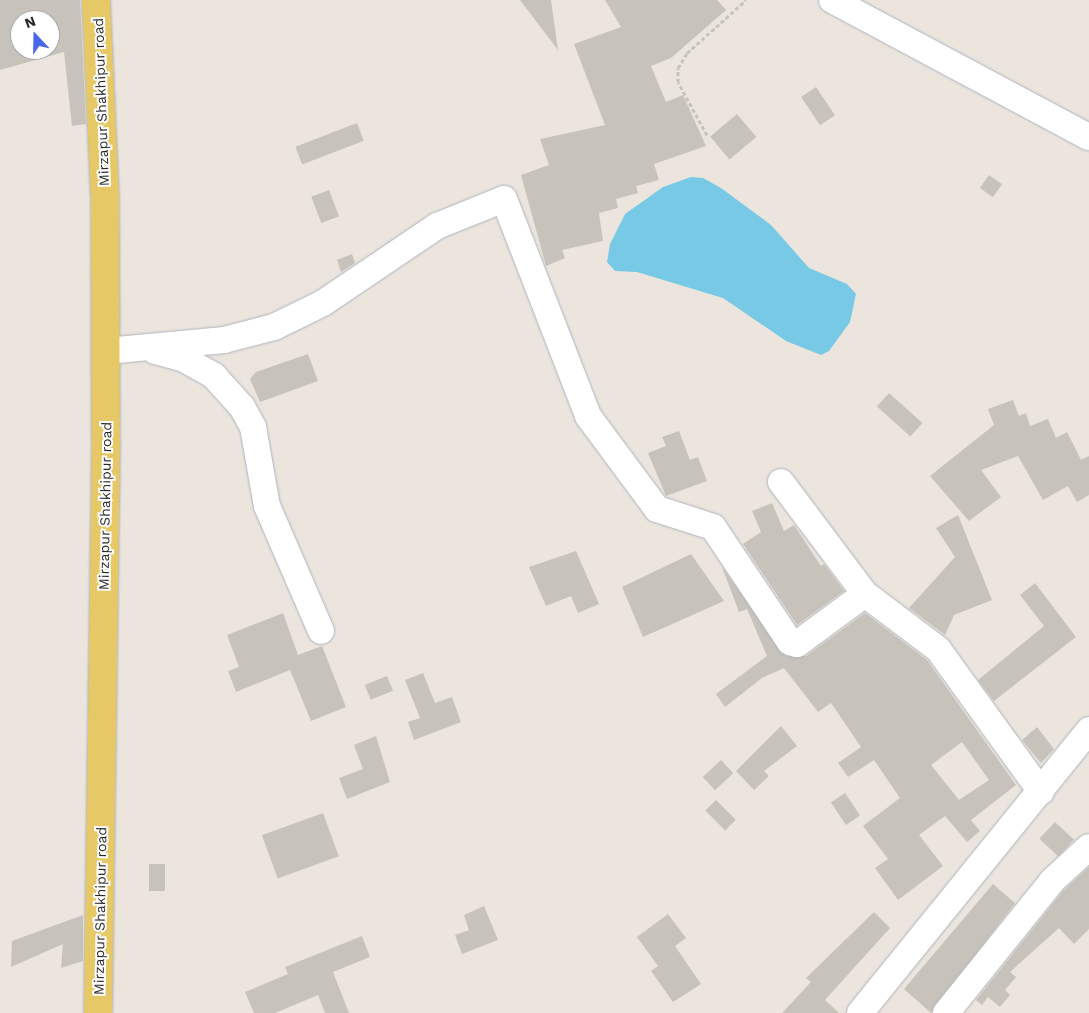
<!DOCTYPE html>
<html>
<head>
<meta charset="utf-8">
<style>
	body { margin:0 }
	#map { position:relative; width:1089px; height:1013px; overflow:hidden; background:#ebe5dd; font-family:"Work Sans",sans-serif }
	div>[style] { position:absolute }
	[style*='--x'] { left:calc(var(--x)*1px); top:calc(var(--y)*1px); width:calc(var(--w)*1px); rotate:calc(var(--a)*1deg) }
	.water>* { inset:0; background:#77c9e6 }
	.building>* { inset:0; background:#c7c3bb; transform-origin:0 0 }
	.path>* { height:3px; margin-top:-1.5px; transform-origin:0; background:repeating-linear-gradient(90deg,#c3c3c3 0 4px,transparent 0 6.5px) }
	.roads { filter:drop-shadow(0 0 1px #b0b3bd) drop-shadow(0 0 1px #b0b3bd) }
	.minor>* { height:26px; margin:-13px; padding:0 13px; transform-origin:13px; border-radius:13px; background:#fff }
	.major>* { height:28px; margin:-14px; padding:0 14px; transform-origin:14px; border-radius:14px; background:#e7c866 }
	span { translate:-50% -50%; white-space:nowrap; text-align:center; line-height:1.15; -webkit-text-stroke:4px #fff; paint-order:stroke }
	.street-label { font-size:14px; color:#2a2a2a }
	.north { position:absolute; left:10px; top:10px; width:50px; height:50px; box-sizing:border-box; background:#fff; border:1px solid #aaa; border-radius:50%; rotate:339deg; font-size:14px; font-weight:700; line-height:20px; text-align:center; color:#2a2a2a }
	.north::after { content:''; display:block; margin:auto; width:18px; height:22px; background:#4867ed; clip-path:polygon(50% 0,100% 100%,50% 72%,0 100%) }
</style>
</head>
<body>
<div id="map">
	<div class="water">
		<i style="clip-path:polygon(691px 177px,703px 178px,721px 188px,771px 225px,809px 268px,847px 284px,856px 294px,850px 322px,829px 351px,821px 355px,786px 341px,723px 298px,637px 272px,615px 271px,607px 262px,610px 244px,625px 214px,663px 187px)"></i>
	</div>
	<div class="building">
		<i style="clip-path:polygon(evenodd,0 0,80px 0,86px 124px,72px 126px,64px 52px,0 70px,0 0,20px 20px,50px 20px,50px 50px,20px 50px,20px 20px)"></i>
		<i style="clip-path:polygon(520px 0,551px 0,558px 50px)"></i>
		<i style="clip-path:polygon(605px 0,717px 0,726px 10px,671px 58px,651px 66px,666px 102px,683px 95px,706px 146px,654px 164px,659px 180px,636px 186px,638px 193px,616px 199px,618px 208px,599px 213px,603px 241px,562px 250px,565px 258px,546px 266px,521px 175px,549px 165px,540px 139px,605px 125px,574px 44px,621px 27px)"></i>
		<i style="left:816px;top:87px;width:34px;height:18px;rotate:56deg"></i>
		<i style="left:737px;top:114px;width:30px;height:35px;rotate:50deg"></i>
		<i style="left:357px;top:123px;width:19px;height:66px;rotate:69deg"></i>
		<i style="left:989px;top:175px;width:16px;height:16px;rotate:35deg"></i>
		<i style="left:329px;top:190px;width:28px;height:19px;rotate:69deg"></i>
		<i style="clip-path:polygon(352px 254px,355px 263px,341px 272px,337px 260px)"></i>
		<i style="clip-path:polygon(308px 354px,318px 381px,260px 402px,250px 379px,256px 372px)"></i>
		<i style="left:889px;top:393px;width:45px;height:18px;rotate:42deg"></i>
		<i style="clip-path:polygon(1013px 400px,1019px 416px,1026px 413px,1030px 426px,1048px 419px,1056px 438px,1067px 432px,1081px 460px,1089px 456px,1089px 495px,1077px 502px,1068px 486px,1043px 500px,1018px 456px,981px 470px,1001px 497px,969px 521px,930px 476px,994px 425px,988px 409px)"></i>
		<i style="clip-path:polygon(679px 431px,690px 460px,698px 457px,707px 481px,666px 496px,648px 453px,666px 446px,662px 437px)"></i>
		<i style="clip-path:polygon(772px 503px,784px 531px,794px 525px,821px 566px,824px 564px,844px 591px,797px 625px,743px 544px,761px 532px,752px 511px)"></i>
		<i style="clip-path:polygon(958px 515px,992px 600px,954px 615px,945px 635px,909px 608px,955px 557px,936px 528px)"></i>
		<i style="clip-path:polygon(576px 551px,599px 604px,578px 613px,571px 596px,546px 606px,529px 567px)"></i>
		<i style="clip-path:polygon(691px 554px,724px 601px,643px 637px,622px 587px)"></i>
		<i style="clip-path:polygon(evenodd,722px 567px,786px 656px,806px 656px,865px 613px,927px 660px,1016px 785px,971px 820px,980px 831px,967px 842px,945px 816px,919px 835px,943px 866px,898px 900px,875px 868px,888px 859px,863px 826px,900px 798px,874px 760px,848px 777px,838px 763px,861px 747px,831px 703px,818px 712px,784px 668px,762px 678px,725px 707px,716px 694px,767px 656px,747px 609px,739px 612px,722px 567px,962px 742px,989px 780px,959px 800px,931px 765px,962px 742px)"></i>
		<i style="clip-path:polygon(1035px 583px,1076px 637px,994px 701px,978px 680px,1044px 626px,1020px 595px)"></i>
		<i style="clip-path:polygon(283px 613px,298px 655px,322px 646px,346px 707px,311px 721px,290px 670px,236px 692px,228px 671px,239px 667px,227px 635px)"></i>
		<i style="clip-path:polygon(423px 673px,435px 703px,452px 697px,461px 722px,414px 740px,408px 722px,420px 718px,405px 680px)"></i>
		<i style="left:387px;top:676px;width:16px;height:24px;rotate:68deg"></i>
		<i style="clip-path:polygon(781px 726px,797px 746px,764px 771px,769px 776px,754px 790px,736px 771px)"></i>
		<i style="clip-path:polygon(1037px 727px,1054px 749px,1041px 763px,1022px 740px)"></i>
		<i style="clip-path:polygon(376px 736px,390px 782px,347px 799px,339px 778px,363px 769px,354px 745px)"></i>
		<i style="left:721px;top:760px;width:18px;height:25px;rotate:47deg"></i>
		<i style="left:845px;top:793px;width:27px;height:17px;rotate:56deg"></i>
		<i style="left:716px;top:800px;width:28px;height:15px;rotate:45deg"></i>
		<i style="left:323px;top:813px;width:46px;height:65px;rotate:70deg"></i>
		<i style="left:1055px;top:822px;width:26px;height:23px;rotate:43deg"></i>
		<i style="left:149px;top:864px;width:16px;height:27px"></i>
		<i style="clip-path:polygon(1089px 867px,1089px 929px,1074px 944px,1059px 928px,1010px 972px,1016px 977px,1005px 990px,1010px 995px,1000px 1007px,988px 997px,982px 1005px,976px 1000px,1063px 891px)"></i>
		<i style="clip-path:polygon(993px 884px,1015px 903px,931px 1013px,904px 989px)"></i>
		<i style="clip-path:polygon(484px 906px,498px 940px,462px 954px,455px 935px,469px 930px,464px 915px)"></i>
		<i style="clip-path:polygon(874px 912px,890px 928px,825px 1000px,839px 1013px,782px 1013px,811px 982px,806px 978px)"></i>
		<i style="clip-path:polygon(668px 914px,686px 938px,675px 946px,701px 984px,673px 1002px,651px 971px,658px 966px,637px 937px)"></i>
		<i style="clip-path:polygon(83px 915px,83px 961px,61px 968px,63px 944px,11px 967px,12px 941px)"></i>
		<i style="clip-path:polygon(362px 936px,370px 957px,333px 972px,349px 1013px,325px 1013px,318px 995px,275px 1013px,254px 1013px,245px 992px,288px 974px,285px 967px)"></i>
	</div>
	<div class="path">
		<i style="--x:707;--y:135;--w:60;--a:-118.7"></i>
		<i style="--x:678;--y:82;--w:14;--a:-90"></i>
		<i style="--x:678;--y:68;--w:17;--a:-59"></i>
		<i style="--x:687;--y:53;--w:79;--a:-41.9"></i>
	</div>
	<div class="roads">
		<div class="minor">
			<i style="--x:832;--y:0;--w:291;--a:28.1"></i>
			<i style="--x:106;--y:351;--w:119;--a:-5.3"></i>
			<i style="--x:224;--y:340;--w:52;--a:-14.6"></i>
			<i style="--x:274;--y:327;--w:55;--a:-26.1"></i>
			<i style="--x:323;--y:303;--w:138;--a:-34"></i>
			<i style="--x:437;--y:226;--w:72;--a:-21.9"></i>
			<i style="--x:504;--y:199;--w:233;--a:68.8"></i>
			<i style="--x:588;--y:416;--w:116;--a:53.4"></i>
			<i style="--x:657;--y:509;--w:59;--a:17.8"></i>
			<i style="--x:713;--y:527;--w:138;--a:56.2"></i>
			<i style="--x:790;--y:642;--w:7;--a:16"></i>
			<i style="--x:797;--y:644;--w:84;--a:-36.3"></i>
			<i style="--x:155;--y:351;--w:28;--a:15"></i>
			<i style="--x:182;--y:358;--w:37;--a:29"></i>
			<i style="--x:214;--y:376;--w:42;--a:47.9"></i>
			<i style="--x:242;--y:407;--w:23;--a:61"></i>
			<i style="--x:253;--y:427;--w:80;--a:80"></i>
			<i style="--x:267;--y:506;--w:136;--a:66.6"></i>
			<i style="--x:781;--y:482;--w:140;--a:53.1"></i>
			<i style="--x:865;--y:594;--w:91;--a:37"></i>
			<i style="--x:938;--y:649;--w:176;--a:54.2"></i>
			<i style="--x:860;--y:1013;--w:364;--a:-51"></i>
			<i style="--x:946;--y:1013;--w:169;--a:-51.2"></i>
			<i style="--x:1052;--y:881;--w:50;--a:-42.6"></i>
		</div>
		<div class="major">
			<i style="--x:96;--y:0;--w:199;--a:87.4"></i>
			<i style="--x:105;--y:199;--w:244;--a:89.8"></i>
			<i style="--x:106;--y:443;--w:570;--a:90.8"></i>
		</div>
	</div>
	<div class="street-label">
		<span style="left:101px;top:102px;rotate:-92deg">Mirzapur Shakhipur road</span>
		<span style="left:105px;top:506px;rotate:-89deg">Mirzapur Shakhipur road</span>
		<span style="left:100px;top:911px;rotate:-89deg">Mirzapur Shakhipur road</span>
	</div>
	<div class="north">N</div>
</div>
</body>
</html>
